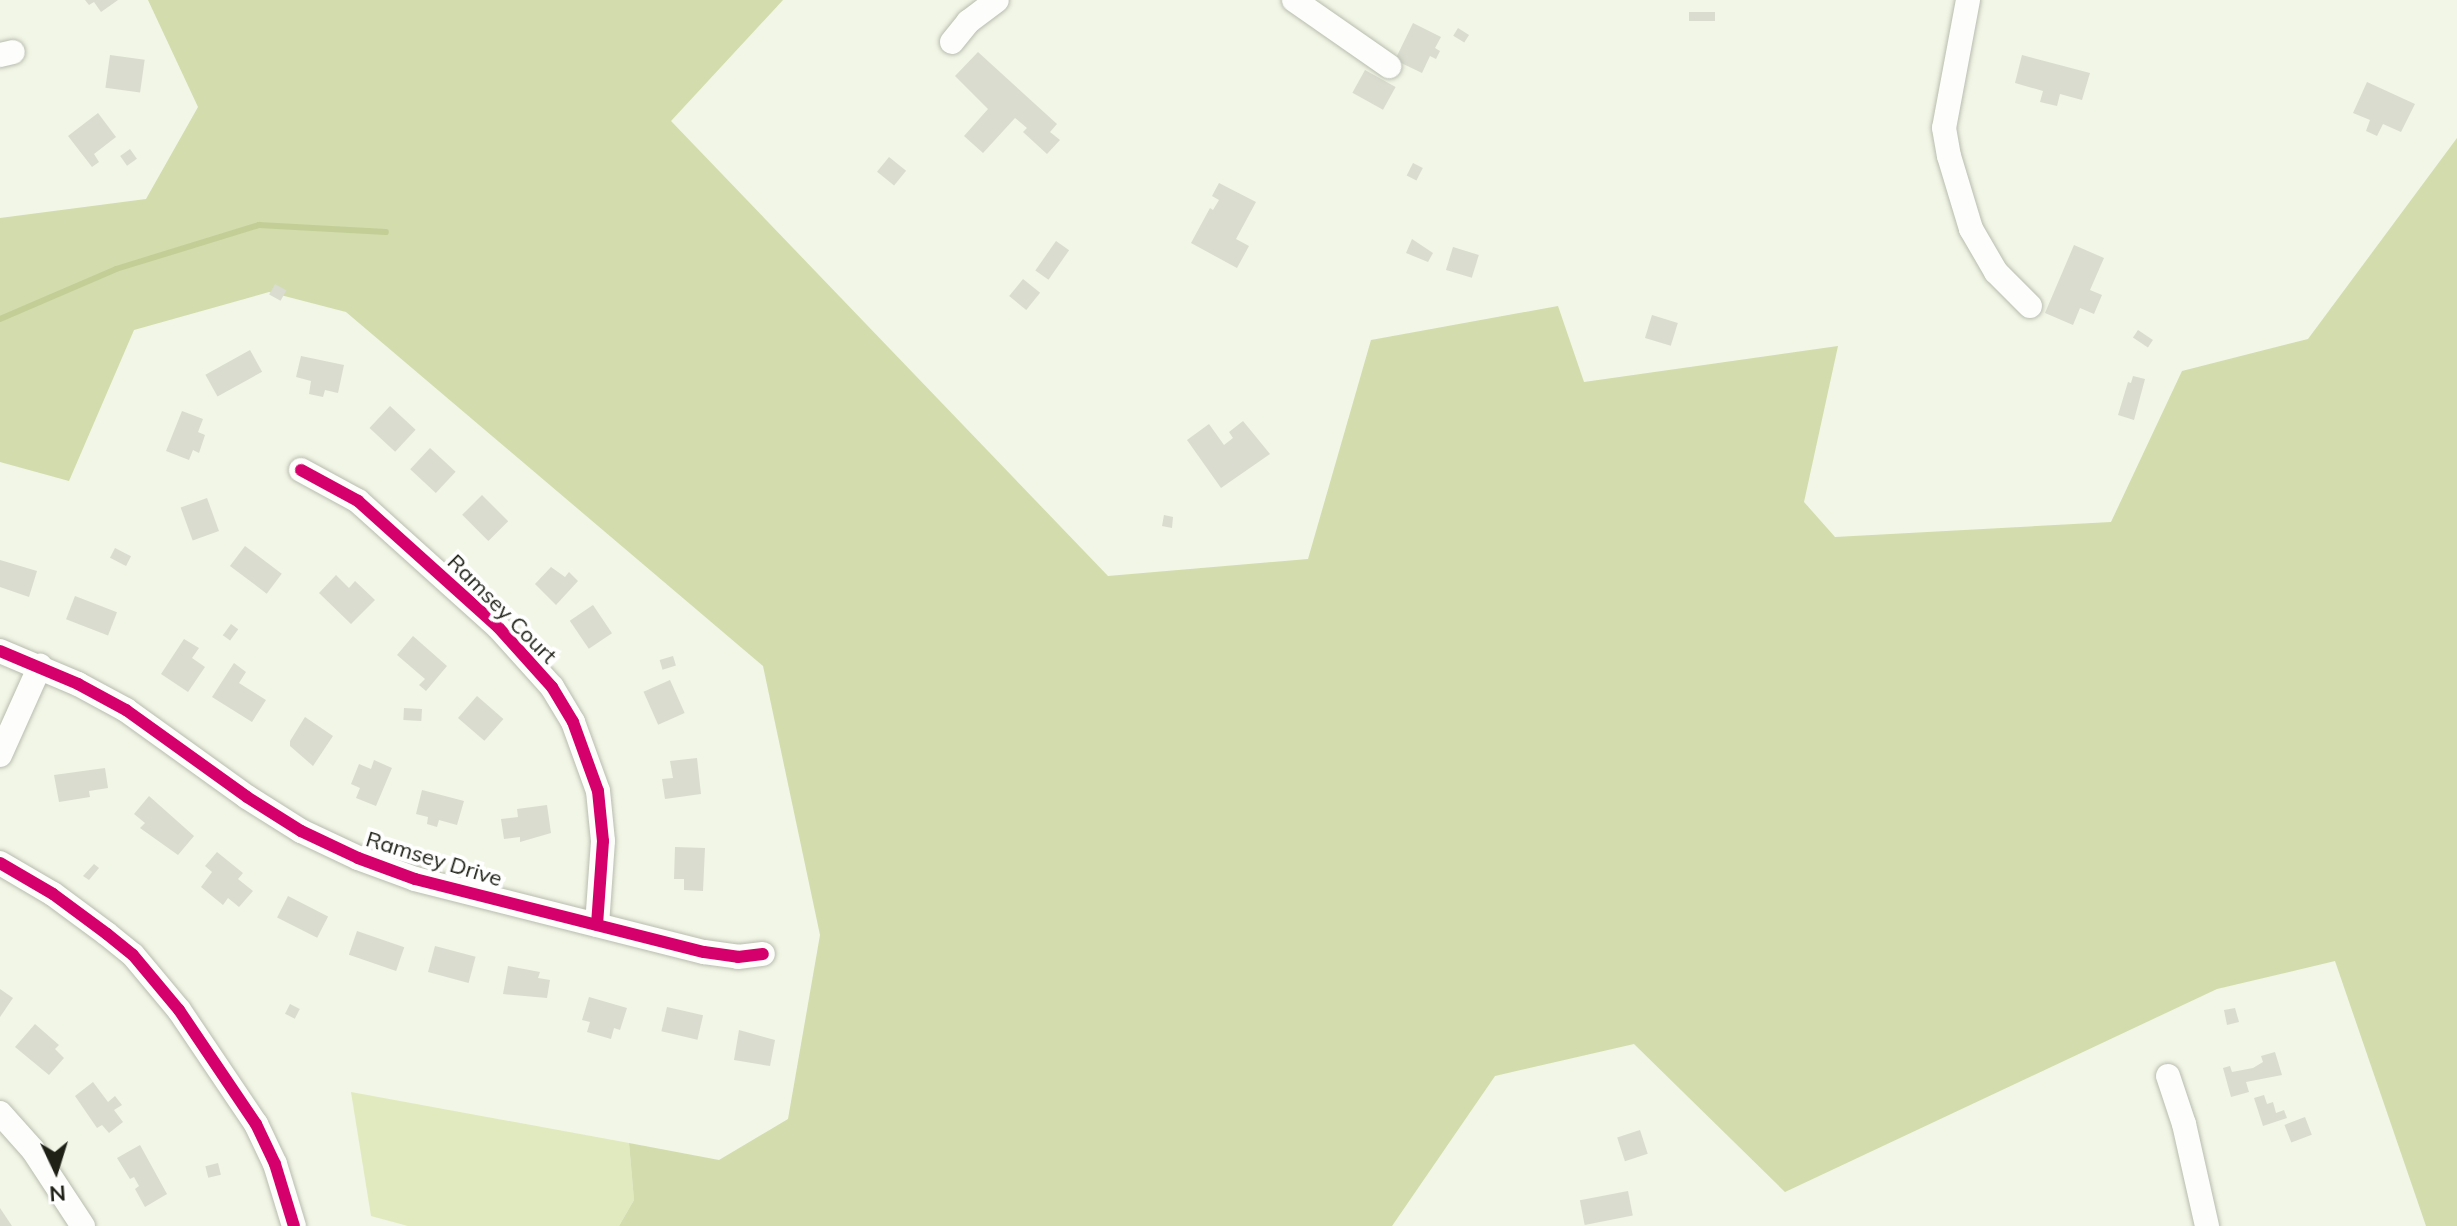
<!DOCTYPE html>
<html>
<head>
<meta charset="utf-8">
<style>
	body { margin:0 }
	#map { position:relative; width:2457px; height:1226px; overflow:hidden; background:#f2f6e6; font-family:Mulish,sans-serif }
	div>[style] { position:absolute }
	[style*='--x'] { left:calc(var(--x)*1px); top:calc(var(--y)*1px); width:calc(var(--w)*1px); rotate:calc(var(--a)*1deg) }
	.green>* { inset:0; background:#e0eabe }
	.forest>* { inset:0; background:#d2dcad }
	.stream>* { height:6px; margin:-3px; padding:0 3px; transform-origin:3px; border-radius:3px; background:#c2ce96 }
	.building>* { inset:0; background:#d9dccf; transform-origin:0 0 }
	.roads { filter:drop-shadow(0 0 2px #b8bcaf) drop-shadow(0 0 2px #b8bcaf) }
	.minor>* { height:24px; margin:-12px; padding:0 12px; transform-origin:12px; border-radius:12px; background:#fdfefb }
	.cycleway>* { height:12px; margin:-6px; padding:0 6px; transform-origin:6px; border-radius:6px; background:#d6006c }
	span { translate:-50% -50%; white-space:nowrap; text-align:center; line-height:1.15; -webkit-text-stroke:8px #fff; paint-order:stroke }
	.street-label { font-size:22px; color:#1f2117 }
	.north { position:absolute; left:16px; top:1130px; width:80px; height:80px; -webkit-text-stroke:6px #fff; paint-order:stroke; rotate:176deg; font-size:22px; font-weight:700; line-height:32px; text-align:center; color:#1f2117 }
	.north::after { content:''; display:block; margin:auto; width:28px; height:36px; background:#1f2117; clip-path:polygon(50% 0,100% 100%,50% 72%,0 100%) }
</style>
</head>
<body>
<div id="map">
	<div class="green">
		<i style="clip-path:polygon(351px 1092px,629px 1143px,634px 1200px,619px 1226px,408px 1226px,371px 1216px)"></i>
	</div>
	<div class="forest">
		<i style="clip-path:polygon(148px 0,783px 0,671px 121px,1108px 576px,1308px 559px,1371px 340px,1558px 306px,1584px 382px,1838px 346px,1804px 502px,1835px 537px,2111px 522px,2182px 371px,2308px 339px,2457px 138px,2457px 1226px,2426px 1226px,2335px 961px,2217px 989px,1785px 1192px,1634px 1044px,1495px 1076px,1392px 1226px,619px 1226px,634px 1200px,629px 1143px,719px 1160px,788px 1119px,820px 935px,763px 666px,346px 312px,269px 292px,134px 330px,69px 481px,0 462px,0 218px,146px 199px,198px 107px)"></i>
	</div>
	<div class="stream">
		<i style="--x:0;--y:319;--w:126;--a:-23.3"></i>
		<i style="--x:116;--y:269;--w:150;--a:-17.1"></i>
		<i style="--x:259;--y:225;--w:127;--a:3.2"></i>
	</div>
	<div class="building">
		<i style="clip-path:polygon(85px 0,118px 0,101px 12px,94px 2px,89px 5px)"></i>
		<i style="left:1689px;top:12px;width:26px;height:9px"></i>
		<i style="clip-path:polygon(1413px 23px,1441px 37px,1435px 48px,1440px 51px,1436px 59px,1430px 56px,1422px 73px,1395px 60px)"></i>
		<i style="left:1458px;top:28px;width:13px;height:9px;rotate:32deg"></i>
		<i style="clip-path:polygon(978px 52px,1057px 124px,1050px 132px,1060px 140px,1047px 154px,1023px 132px,1027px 128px,1015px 118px,983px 153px,964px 136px,988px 109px,955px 76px)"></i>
		<i style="left:110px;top:55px;width:35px;height:33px;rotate:8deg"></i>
		<i style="clip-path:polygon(2022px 55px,2090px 73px,2082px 100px,2060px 94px,2057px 106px,2040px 102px,2043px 91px,2015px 83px)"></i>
		<i style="left:1365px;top:70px;width:35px;height:26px;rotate:29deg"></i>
		<i style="clip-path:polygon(2367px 82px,2415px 104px,2401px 132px,2383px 124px,2377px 136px,2366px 131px,2370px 120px,2353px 113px)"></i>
		<i style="clip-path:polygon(98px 113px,116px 137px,94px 154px,99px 162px,92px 167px,68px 136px)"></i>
		<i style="left:130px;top:149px;width:12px;height:12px;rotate:55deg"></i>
		<i style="left:889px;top:157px;width:22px;height:19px;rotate:39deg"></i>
		<i style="left:1413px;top:163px;width:11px;height:14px;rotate:27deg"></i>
		<i style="clip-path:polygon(1219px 183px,1256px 202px,1236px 239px,1249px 246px,1237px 268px,1191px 243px,1210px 208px,1213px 210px,1219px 200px,1212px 196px)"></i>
		<i style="clip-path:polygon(1412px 239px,1433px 253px,1428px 262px,1406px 253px)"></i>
		<i style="left:1056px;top:241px;width:16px;height:36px;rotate:35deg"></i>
		<i style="clip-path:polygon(2074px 245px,2104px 258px,2090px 290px,2102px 295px,2094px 314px,2080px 308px,2073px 325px,2045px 313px)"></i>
		<i style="left:1453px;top:247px;width:27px;height:24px;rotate:17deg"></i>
		<i style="left:1023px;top:279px;width:22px;height:22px;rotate:39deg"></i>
		<i style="left:275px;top:284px;width:13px;height:12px;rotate:29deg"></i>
		<i style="left:1652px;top:315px;width:27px;height:24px;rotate:17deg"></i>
		<i style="left:2138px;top:330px;width:18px;height:9px;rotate:34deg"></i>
		<i style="left:250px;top:350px;width:25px;height:51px;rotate:61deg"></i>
		<i style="clip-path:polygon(301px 356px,344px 365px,338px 393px,325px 390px,323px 397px,309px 394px,311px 381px,296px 377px)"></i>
		<i style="clip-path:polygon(2133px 376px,2145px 379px,2134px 420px,2118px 415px,2128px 382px,2131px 383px)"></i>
		<i style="left:390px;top:406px;width:35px;height:30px;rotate:43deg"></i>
		<i style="clip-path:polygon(182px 411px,203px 419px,198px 432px,205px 435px,199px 453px,193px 450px,189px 460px,166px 451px)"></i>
		<i style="clip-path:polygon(1243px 421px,1270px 454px,1221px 488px,1187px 440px,1209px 424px,1224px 445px,1233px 438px,1229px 432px)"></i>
		<i style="left:430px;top:448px;width:35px;height:29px;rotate:43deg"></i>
		<i style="left:482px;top:495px;width:37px;height:28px;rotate:45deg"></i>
		<i style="left:207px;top:498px;width:35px;height:28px;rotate:70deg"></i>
		<i style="clip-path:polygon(1164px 515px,1173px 517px,1172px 528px,1162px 526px)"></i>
		<i style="left:245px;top:546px;width:46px;height:25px;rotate:37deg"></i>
		<i style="left:115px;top:548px;width:18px;height:11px;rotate:27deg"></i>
		<i style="clip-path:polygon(0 560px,37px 571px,29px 597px,0 587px)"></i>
		<i style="clip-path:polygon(551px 567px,565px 577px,569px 572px,578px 581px,556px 605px,535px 584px)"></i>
		<i style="clip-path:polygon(336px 575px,349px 588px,355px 581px,375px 600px,351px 624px,319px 593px)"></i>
		<i style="left:75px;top:596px;width:45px;height:25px;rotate:21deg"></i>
		<i style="left:593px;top:605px;width:34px;height:28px;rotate:56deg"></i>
		<i style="left:231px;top:624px;width:9px;height:14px;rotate:36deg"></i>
		<i style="clip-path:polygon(413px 636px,447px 666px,426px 691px,419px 685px,425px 679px,397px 655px)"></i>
		<i style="clip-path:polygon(184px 639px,199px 648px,192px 658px,205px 667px,188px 692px,161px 674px)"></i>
		<i style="left:673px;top:656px;width:10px;height:14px;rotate:73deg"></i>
		<i style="clip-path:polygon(234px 663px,246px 672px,239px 683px,266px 700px,252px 722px,212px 697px)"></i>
		<i style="left:670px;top:680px;width:36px;height:29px;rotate:66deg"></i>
		<i style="left:477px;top:696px;width:35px;height:29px;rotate:41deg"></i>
		<i style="left:404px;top:708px;width:18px;height:12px;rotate:3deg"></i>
		<i style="clip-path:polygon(305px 717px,333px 736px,313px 766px,290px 746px,290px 741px)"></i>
		<i style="clip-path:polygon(697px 758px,701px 794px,665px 799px,662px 779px,673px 778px,670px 761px)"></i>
		<i style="clip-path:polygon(374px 760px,392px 768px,376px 806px,356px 798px,360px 788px,351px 784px,359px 764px,371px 769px)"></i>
		<i style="clip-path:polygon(105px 768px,108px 788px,89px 791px,90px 797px,59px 802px,54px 775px)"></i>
		<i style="clip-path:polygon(422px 790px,464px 801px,457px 825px,439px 820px,437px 827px,427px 824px,428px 817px,416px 814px)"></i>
		<i style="clip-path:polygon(149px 796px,194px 836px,178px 855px,140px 828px,145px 823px,134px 814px)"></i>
		<i style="clip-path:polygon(547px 805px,551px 833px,520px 842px,520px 837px,504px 839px,501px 819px,518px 817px,517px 809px)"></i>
		<i style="clip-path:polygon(675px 847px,705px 848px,703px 891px,684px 890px,684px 879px,674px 879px)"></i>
		<i style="clip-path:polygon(217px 852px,243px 873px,238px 879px,253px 891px,239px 907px,228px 898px,223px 905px,201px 887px,212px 872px,205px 866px)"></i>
		<i style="clip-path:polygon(94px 864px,99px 868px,89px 880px,83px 876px)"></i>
		<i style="left:288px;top:896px;width:45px;height:24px;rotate:27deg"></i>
		<i style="left:357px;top:931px;width:50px;height:25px;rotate:19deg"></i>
		<i style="left:435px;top:946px;width:42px;height:27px;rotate:15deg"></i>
		<i style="clip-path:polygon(508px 966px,540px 972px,538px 978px,550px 980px,547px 998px,503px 994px)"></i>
		<i style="clip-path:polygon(0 989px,13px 998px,0 1017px)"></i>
		<i style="clip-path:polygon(589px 997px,627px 1008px,620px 1030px,614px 1028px,611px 1039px,587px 1032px,590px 1022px,582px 1020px)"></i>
		<i style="left:290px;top:1004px;width:11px;height:11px;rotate:27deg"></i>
		<i style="left:667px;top:1007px;width:37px;height:25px;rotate:13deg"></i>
		<i style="clip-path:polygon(2235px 1008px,2239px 1022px,2227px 1025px,2224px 1010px)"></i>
		<i style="clip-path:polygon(35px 1024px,59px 1045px,55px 1049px,64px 1058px,49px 1075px,15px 1047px)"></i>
		<i style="clip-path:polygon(739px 1030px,775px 1040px,770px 1066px,734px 1060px)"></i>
		<i style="clip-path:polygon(2275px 1052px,2282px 1075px,2246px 1082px,2249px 1092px,2231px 1097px,2223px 1068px,2230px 1066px,2232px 1072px,2253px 1068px,2263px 1062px,2261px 1056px)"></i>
		<i style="clip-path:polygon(93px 1082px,108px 1102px,115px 1096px,122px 1105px,114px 1110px,123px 1122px,109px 1133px,102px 1125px,97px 1128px,75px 1096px)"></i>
		<i style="clip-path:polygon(2264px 1095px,2267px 1104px,2273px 1102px,2276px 1113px,2284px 1110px,2287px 1118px,2263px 1126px,2254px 1098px)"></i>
		<i style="left:2305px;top:1117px;width:19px;height:22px;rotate:69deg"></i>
		<i style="left:1640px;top:1130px;width:25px;height:24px;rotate:72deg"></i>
		<i style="clip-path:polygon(140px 1145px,167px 1194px,145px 1207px,135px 1189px,139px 1186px,134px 1177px,130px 1179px,117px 1158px)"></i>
		<i style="left:218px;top:1163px;width:12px;height:13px;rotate:76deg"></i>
		<i style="left:1628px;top:1191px;width:25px;height:49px;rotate:79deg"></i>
		<i style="clip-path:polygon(0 1208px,12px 1226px,0 1226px)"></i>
	</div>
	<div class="roads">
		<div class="minor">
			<i style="--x:1294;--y:0;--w:116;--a:34.8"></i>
			<i style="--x:1968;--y:0;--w:130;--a:100.6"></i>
			<i style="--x:1944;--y:128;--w:28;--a:80"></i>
			<i style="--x:1949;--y:156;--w:76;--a:73.2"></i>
			<i style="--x:1971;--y:229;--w:50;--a:59.8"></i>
			<i style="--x:1996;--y:272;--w:48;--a:45"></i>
			<i style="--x:952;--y:42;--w:26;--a:-51"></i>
			<i style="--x:968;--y:22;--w:36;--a:-37"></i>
			<i style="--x:0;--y:55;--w:13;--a:-13"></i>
			<i style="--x:301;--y:470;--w:65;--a:28.5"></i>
			<i style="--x:358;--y:501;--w:188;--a:42"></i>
			<i style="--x:498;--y:627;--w:81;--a:48"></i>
			<i style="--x:552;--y:687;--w:41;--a:59"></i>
			<i style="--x:573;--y:722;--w:73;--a:70.1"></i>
			<i style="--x:598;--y:791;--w:50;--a:84.3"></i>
			<i style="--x:603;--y:841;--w:84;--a:94.1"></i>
			<i style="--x:0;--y:651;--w:85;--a:22.9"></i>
			<i style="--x:78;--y:684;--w:55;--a:28.4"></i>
			<i style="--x:126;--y:710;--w:149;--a:35.7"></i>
			<i style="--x:247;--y:797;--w:64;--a:32.2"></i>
			<i style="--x:301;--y:831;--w:63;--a:25.3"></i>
			<i style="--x:358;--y:858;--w:61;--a:20.2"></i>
			<i style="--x:415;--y:879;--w:298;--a:14.2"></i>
			<i style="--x:704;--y:952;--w:34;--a:8"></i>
			<i style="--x:738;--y:957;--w:25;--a:-7"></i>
			<i style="--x:0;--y:755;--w:98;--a:-65.8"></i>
			<i style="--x:0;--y:863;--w:61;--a:30.3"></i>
			<i style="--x:53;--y:894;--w:67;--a:36.5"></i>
			<i style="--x:107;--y:934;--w:33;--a:39"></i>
			<i style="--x:133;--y:955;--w:72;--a:50.1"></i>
			<i style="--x:179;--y:1010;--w:138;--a:56"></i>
			<i style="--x:256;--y:1124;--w:44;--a:64.6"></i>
			<i style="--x:275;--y:1164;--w:65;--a:73"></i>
			<i style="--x:2168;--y:1076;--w:51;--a:71.6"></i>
			<i style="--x:2184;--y:1124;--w:105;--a:77.3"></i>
			<i style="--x:0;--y:1113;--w:50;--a:48.3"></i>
			<i style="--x:33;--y:1150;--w:91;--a:56.7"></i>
		</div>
	</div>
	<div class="cycleway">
		<i style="--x:301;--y:470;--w:65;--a:28.5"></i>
		<i style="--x:358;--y:501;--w:188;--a:42"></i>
		<i style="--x:498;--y:627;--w:81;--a:48"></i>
		<i style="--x:552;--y:687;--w:41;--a:59"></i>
		<i style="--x:573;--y:722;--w:73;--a:70.1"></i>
		<i style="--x:598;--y:791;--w:50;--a:84.3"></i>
		<i style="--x:603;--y:841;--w:84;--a:94.1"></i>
		<i style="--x:0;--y:651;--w:85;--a:22.9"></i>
		<i style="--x:78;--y:684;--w:55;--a:28.4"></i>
		<i style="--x:126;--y:710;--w:149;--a:35.7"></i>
		<i style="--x:247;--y:797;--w:64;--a:32.2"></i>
		<i style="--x:301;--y:831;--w:63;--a:25.3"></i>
		<i style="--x:358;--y:858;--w:61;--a:20.2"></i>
		<i style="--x:415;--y:879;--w:298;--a:14.2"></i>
		<i style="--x:704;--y:952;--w:34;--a:8"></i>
		<i style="--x:738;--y:957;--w:25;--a:-7"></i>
		<i style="--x:0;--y:863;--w:61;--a:30.3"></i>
		<i style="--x:53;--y:894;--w:67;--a:36.5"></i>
		<i style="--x:107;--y:934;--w:33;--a:39"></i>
		<i style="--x:133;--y:955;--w:72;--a:50.1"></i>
		<i style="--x:179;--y:1010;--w:138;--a:56"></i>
		<i style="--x:256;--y:1124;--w:44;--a:64.6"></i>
		<i style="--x:275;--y:1164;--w:65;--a:73"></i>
	</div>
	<div class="street-label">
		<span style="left:502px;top:609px;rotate:45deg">Ramsey Court</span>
		<span style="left:434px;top:859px;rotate:17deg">Ramsey Drive</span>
	</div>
	<div class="north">N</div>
</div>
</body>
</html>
